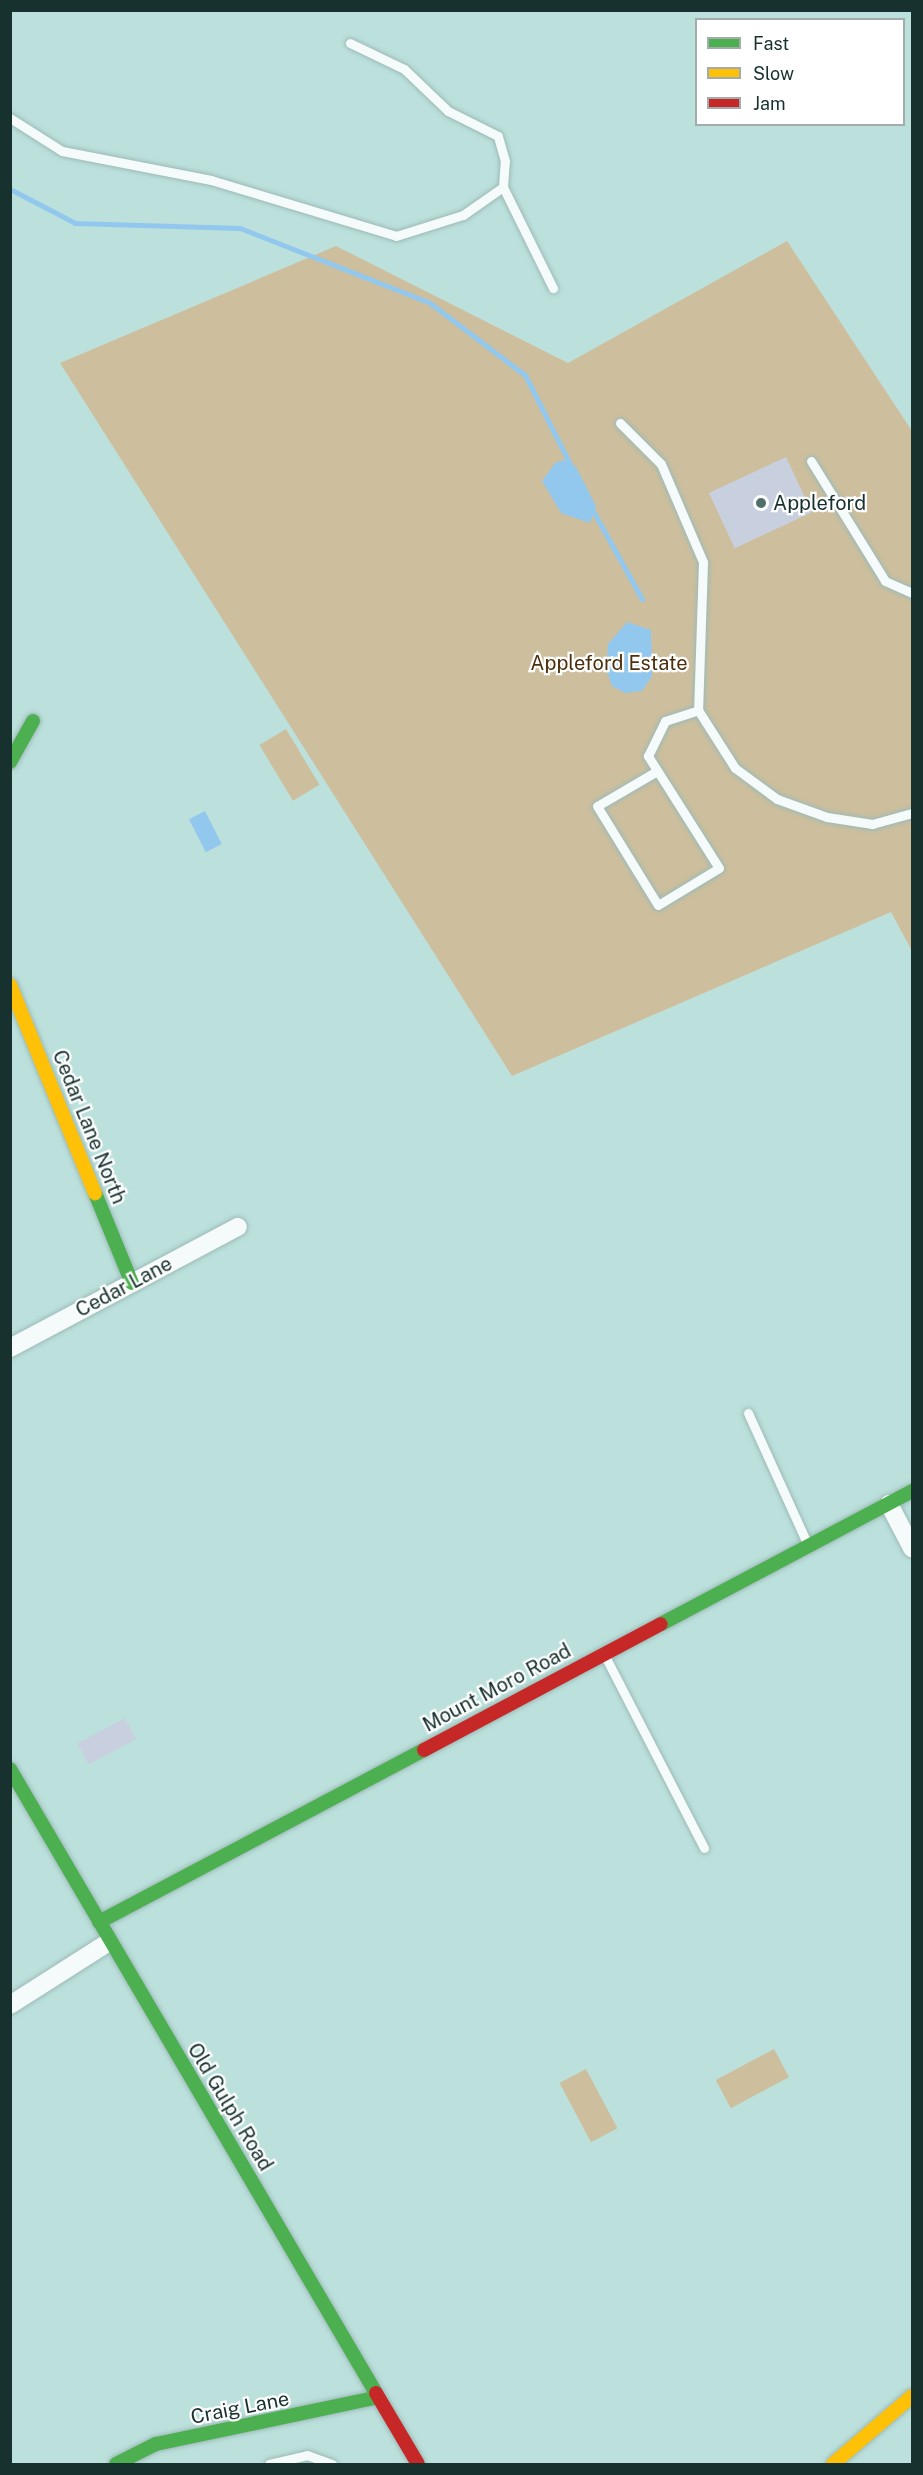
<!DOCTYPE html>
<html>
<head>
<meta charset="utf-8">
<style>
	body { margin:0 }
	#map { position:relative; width:923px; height:2475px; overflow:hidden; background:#bce1dc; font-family:"Public Sans",sans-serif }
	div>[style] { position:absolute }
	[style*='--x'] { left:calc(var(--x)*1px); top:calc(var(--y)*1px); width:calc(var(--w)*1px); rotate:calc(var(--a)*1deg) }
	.green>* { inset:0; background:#cdbf9d; transform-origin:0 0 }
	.water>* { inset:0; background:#93c8ee; transform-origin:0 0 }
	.stream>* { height:5px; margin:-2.5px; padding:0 2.5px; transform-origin:2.5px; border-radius:2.5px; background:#93c8ee }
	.building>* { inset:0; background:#c8d0df; transform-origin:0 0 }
	.roads { filter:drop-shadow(0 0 2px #9dbab7) drop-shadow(0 0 2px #9dbab7) }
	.lane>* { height:9px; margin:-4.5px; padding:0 4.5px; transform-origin:4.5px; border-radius:4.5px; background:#f5fafa }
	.street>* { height:18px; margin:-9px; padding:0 9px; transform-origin:9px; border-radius:9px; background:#f5fafa }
	.fast>* { height:14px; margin:-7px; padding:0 7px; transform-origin:7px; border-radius:7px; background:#4caf50 }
	.slow>* { height:14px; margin:-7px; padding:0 7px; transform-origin:7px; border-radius:7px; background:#ffc107 }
	.jam>* { height:14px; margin:-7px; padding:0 7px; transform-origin:7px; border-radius:7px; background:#c62828 }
	.dots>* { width:16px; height:16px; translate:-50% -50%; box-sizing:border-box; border:3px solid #fff; border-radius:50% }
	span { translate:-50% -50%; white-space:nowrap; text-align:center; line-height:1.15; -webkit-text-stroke:4.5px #fff; paint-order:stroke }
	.poi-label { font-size:20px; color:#16312e }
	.left { translate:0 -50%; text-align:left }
	.park-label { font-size:20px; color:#4c2f0d }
	.street-label { font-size:20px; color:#16312e }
	.frame { position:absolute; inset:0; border:12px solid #16312e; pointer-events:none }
	.legend { position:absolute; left:695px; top:18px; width:210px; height:108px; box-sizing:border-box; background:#fff; border:2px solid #a2adab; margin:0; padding:8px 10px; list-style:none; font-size:18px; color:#16312e }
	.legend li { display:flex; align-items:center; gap:12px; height:30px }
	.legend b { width:30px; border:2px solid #a2adab }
</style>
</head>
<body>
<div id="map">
	<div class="green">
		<i style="clip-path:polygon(787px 241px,912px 431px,912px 951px,891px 912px,512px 1076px,60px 363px,336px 246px,568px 363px)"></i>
		<i style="left:286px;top:729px;width:65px;height:31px;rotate:59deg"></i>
		<i style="left:774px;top:2049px;width:32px;height:66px;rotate:62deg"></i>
		<i style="left:586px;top:2069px;width:67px;height:30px;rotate:62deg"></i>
	</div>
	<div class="water">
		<i style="clip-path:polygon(566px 460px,576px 467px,596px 506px,590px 523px,561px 513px,542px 481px,556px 462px)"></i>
		<i style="clip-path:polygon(627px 622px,651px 630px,652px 676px,642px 691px,625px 693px,612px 686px,606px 669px,608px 644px)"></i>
		<i style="left:205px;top:811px;width:37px;height:18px;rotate:63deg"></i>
	</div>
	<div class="stream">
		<i style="--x:10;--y:189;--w:73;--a:27.6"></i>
		<i style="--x:75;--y:223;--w:165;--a:1.7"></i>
		<i style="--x:240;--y:228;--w:204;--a:21.5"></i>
		<i style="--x:430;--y:303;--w:119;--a:37.2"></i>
		<i style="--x:525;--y:375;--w:104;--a:63.2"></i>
		<i style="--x:593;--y:511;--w:101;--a:60.9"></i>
	</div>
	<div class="building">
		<i style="left:786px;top:457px;width:61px;height:85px;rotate:65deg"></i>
		<i style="left:125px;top:1718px;width:24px;height:54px;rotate:62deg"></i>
	</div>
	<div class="roads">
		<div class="lane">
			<i style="--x:10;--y:118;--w:62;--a:32.4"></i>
			<i style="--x:62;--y:151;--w:152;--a:11"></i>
			<i style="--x:211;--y:180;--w:193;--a:16.8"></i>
			<i style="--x:396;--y:236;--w:70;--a:-17.4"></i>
			<i style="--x:463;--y:215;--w:49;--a:-35"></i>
			<i style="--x:503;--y:187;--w:26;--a:-86"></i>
			<i style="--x:505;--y:161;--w:26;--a:-106"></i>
			<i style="--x:498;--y:136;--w:56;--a:-153.4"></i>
			<i style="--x:448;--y:111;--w:61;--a:-136.3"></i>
			<i style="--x:404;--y:69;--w:60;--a:-154.3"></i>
			<i style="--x:503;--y:187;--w:113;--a:63.7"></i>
			<i style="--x:620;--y:423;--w:58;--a:45"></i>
			<i style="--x:661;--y:464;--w:107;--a:66.8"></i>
			<i style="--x:703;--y:562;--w:148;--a:91.9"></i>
			<i style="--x:698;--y:710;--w:69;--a:57.5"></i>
			<i style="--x:735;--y:768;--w:52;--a:36.4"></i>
			<i style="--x:777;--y:799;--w:53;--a:19.8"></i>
			<i style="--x:827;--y:817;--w:46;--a:8.8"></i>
			<i style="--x:872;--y:824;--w:41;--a:-15.4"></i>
			<i style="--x:811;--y:461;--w:141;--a:58.3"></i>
			<i style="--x:885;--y:581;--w:30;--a:24"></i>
			<i style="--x:657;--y:771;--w:69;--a:149.7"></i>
			<i style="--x:597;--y:806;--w:116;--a:58.4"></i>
			<i style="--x:658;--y:905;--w:71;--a:-31.2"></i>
			<i style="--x:719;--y:868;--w:133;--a:-122.4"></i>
			<i style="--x:648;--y:756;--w:39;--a:-64"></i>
			<i style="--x:665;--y:721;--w:35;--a:-18"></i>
			<i style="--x:748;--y:1413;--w:145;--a:65.6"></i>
			<i style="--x:605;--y:1656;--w:216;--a:62.7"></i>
			<i style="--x:269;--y:2464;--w:39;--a:-13"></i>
			<i style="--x:307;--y:2455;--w:27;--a:20"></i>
		</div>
		<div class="street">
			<i style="--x:10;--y:1348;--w:258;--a:-28"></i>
			<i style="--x:889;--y:1504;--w:50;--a:62.4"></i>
			<i style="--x:10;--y:2005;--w:117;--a:-32.5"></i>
		</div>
		<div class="fast">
			<i style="--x:10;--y:762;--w:47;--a:-60.7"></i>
			<i style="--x:95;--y:1193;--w:97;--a:67.7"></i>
			<i style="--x:661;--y:1624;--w:284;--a:-27.9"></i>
			<i style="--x:10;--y:1769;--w:723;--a:59.61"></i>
			<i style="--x:99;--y:1922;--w:368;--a:-27.9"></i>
			<i style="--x:116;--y:2464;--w:45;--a:-26.6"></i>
			<i style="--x:156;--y:2444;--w:223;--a:-11.9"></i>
		</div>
		<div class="slow">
			<i style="--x:10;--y:985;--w:225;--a:67.8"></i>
			<i style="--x:833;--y:2464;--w:104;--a:-40.7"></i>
		</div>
		<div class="jam">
			<i style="--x:424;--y:1750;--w:268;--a:-28"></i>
			<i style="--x:376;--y:2393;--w:82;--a:59.4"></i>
		</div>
	</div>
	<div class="dots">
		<i style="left:761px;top:503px;background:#506f6b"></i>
	</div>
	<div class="poi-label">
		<span class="left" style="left:773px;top:503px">Appleford</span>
	</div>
	<div class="park-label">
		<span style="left:609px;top:663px">Appleford Estate</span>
	</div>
	<div class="street-label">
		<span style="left:89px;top:1127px;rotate:68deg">Cedar Lane North</span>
		<span style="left:124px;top:1287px;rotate:-28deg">Cedar Lane</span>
		<span style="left:497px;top:1688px;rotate:-28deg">Mount Moro Road</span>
		<span style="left:230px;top:2107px;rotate:59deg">Old Gulph Road</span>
		<span style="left:240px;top:2408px;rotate:-11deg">Craig Lane</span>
	</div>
	<div class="frame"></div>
	<ul class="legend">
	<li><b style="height:8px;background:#4caf50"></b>Fast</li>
	<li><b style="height:8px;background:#ffc107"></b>Slow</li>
	<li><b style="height:8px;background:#c62828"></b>Jam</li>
	</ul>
</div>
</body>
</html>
